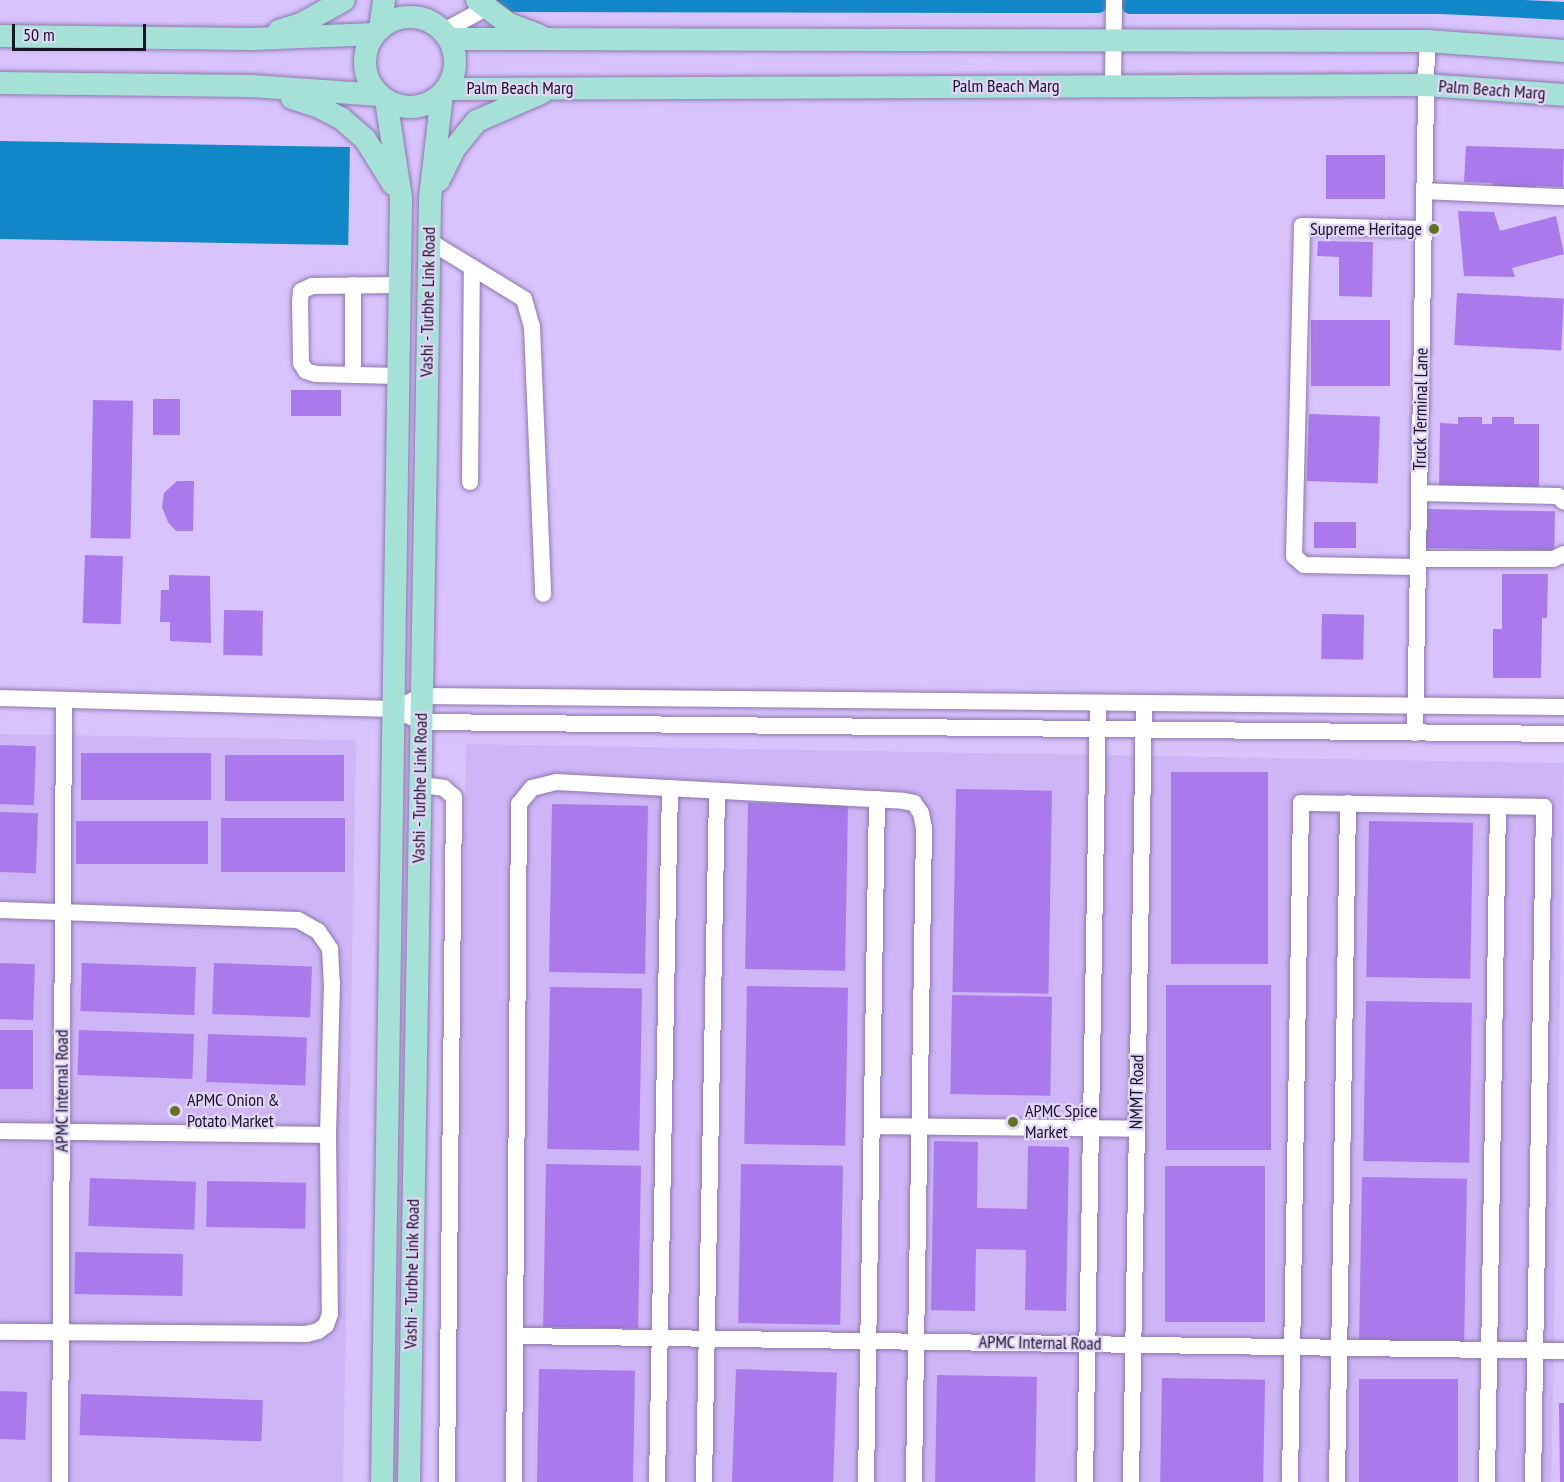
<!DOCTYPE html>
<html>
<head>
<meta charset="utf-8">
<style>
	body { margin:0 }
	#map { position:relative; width:1564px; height:1482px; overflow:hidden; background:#d8c3fd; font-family:"PT Sans Narrow",sans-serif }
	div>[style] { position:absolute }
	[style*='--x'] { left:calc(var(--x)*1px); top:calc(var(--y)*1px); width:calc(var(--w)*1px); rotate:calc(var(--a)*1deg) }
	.built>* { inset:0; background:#cdb5f6; transform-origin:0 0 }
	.water>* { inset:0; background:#1187c7; transform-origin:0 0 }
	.canal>* { height:18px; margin:-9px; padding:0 9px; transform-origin:9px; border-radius:9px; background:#1187c7 }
	.building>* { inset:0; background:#aa7aed; transform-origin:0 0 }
	.roads { filter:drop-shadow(0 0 2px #8d78ae) drop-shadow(0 0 2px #8d78ae) }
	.minor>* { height:16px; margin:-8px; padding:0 8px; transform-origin:8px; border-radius:8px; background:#fff }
	.major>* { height:22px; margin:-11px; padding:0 11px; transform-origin:11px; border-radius:11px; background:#a6e1d7 }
	.major>.ring { margin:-11px; padding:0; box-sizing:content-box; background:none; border:22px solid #a6e1d7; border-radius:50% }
	.dots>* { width:16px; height:16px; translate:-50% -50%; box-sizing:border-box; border:3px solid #e1d5f8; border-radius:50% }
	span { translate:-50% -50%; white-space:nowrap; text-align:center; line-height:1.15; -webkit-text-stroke:4.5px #e1d5f8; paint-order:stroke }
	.street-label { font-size:18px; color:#1b1328 }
	.poi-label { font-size:18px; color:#1b1328 }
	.right { translate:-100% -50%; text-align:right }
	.left { translate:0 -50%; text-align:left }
	.scale { position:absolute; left:12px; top:24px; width:134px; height:27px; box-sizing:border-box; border:3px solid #1b1328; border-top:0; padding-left:8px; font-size:18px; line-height:21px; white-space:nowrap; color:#1b1328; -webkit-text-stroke:4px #e1d5f8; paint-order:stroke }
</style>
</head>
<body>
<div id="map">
	<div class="built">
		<i style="left:0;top:734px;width:356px;height:748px;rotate:1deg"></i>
		<i style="left:466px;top:744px;width:1098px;height:738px;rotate:1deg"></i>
	</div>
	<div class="water">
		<i style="left:0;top:141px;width:350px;height:98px;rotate:1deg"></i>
	</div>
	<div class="canal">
		<i style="--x:500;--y:3;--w:598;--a:0.1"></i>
		<i style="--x:1130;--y:5;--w:312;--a:0"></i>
		<i style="--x:1442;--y:5;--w:122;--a:2.8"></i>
	</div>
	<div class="building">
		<i style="clip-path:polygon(1466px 146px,1564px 149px,1563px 187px,1536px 186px,1536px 192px,1492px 190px,1493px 183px,1464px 182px)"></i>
		<i style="left:1326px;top:155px;width:59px;height:44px"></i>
		<i style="clip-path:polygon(1458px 211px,1494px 212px,1500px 231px,1556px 216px,1564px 254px,1512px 268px,1515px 277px,1464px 276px)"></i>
		<i style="clip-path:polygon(1318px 241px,1373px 242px,1372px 297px,1339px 296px,1339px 257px,1317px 256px)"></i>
		<i style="left:1457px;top:293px;width:107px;height:52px;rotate:3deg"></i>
		<i style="left:1311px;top:320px;width:79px;height:66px"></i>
		<i style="left:291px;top:390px;width:50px;height:26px"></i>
		<i style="left:153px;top:399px;width:27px;height:36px"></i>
		<i style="left:93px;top:400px;width:40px;height:138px;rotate:1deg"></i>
		<i style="left:1309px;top:414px;width:71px;height:67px;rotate:2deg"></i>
		<i style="clip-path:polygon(1458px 417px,1482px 417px,1482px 424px,1492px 424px,1492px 417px,1514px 417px,1514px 424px,1539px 424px,1539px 489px,1439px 488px,1440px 423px,1458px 424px)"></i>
		<i style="clip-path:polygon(177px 481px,194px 481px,193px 531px,176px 531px,168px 522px,162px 507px,164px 493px)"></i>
		<i style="left:1422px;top:509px;width:133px;height:39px;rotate:1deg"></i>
		<i style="left:1314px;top:522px;width:42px;height:26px"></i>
		<i style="left:85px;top:555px;width:38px;height:68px;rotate:2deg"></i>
		<i style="clip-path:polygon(1502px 574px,1548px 574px,1547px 618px,1542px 618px,1541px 678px,1493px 678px,1493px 629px,1502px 629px)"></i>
		<i style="clip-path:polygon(169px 575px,210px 576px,211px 643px,170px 641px,170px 622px,160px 622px,161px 590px,169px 590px)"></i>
		<i style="left:224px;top:610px;width:39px;height:45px;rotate:1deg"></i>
		<i style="left:1322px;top:614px;width:42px;height:45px;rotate:1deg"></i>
		<i style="left:0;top:745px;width:36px;height:59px;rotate:2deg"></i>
		<i style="left:81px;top:753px;width:130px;height:47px"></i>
		<i style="left:225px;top:755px;width:119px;height:46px"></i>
		<i style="left:1268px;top:772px;width:192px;height:97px;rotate:90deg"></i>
		<i style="left:956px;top:789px;width:96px;height:203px;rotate:1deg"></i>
		<i style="left:748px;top:803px;width:100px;height:166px;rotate:1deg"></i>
		<i style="left:552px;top:804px;width:96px;height:168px;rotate:1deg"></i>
		<i style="left:0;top:812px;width:38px;height:60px;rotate:2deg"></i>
		<i style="left:221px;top:818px;width:124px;height:54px"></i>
		<i style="left:76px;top:821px;width:132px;height:43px"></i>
		<i style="left:1369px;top:821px;width:104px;height:156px;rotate:1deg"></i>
		<i style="left:0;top:963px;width:35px;height:56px;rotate:2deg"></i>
		<i style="left:82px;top:963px;width:114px;height:48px;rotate:2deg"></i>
		<i style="left:214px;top:963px;width:98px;height:51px;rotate:2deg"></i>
		<i style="left:1271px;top:985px;width:165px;height:105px;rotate:90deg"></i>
		<i style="left:747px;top:986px;width:101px;height:158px;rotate:1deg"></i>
		<i style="left:550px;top:987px;width:92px;height:162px;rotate:1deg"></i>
		<i style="left:952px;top:995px;width:100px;height:99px;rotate:1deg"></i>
		<i style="left:1366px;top:1001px;width:106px;height:160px;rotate:1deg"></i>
		<i style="left:0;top:1030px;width:33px;height:59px"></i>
		<i style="left:79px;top:1030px;width:115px;height:45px;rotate:2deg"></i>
		<i style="left:208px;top:1034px;width:99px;height:48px;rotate:2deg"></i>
		<i style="clip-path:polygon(934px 1141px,978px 1142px,977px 1208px,1027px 1209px,1028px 1146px,1069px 1147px,1066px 1311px,1025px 1310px,1026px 1250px,976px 1249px,975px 1311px,931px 1310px)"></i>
		<i style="left:546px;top:1164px;width:95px;height:163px;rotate:1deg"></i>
		<i style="left:741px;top:1164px;width:102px;height:159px;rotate:1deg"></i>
		<i style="left:1165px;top:1166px;width:100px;height:156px"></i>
		<i style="left:1362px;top:1177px;width:105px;height:165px;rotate:1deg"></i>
		<i style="left:90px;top:1178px;width:106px;height:48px;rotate:2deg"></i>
		<i style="left:207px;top:1181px;width:99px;height:46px;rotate:1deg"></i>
		<i style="left:75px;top:1252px;width:108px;height:42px;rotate:1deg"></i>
		<i style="left:539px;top:1369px;width:96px;height:113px;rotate:1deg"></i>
		<i style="left:736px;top:1369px;width:101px;height:113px;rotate:2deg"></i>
		<i style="left:937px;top:1375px;width:100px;height:107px;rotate:1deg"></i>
		<i style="left:1162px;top:1378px;width:103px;height:104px;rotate:1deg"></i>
		<i style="left:1359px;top:1379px;width:99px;height:103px"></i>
		<i style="left:0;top:1391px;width:27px;height:48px;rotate:2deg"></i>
		<i style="left:81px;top:1394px;width:182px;height:41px;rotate:2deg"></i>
		<i style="clip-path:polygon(1559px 1403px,1564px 1403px,1564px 1482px,1560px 1482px)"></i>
	</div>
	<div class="roads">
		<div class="minor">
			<i style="--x:444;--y:31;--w:48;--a:-28.7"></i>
			<i style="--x:486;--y:8;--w:8;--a:-90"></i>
			<i style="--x:1113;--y:86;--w:86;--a:-89.3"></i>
			<i style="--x:1425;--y:191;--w:139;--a:2.5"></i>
			<i style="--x:429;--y:241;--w:111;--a:31.4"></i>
			<i style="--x:524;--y:299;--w:29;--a:74"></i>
			<i style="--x:532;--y:327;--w:267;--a:87.6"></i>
			<i style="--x:353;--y:375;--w:90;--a:-90"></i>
			<i style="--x:398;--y:376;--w:82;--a:-178.6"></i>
			<i style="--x:316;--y:374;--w:10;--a:-163"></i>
			<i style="--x:306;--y:371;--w:9;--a:-122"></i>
			<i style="--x:301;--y:363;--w:61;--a:-90.9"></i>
			<i style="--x:300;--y:302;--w:11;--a:-85"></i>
			<i style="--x:301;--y:291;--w:12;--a:-24"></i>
			<i style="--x:312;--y:286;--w:87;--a:-0.7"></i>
			<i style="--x:470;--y:482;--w:215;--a:-89.5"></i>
			<i style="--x:1419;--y:493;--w:139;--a:1.2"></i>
			<i style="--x:1558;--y:496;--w:8;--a:45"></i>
			<i style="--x:1418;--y:559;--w:135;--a:0"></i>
			<i style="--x:1553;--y:559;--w:12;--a:-24"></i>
			<i style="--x:1418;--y:567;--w:114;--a:-179"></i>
			<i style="--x:1304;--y:565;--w:13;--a:-138"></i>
			<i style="--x:1294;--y:556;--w:330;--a:-88.6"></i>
			<i style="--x:1302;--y:226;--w:122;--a:1.4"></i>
			<i style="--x:0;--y:698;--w:393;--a:1.6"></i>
			<i style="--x:393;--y:709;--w:32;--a:24"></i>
			<i style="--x:422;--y:722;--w:1142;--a:0.6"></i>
			<i style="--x:393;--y:709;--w:32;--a:-24"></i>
			<i style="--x:422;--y:696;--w:1142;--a:0.55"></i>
			<i style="--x:1415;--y:733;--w:692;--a:-89.01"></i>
			<i style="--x:421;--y:785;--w:23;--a:7"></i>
			<i style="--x:444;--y:788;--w:13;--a:42"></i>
			<i style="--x:454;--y:797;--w:685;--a:90.59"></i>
			<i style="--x:0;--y:910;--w:298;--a:1.9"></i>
			<i style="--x:298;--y:920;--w:23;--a:29"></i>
			<i style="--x:318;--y:931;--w:22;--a:56"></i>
			<i style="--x:330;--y:949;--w:33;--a:87"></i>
			<i style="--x:332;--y:982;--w:153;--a:91.5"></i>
			<i style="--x:328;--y:1135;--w:179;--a:89.4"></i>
			<i style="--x:330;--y:1314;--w:12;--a:110"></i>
			<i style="--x:326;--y:1325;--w:10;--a:143"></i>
			<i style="--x:318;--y:1331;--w:11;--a:165"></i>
			<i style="--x:307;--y:1334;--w:307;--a:-179.6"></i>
			<i style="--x:872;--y:1126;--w:265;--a:0.6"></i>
			<i style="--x:0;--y:1131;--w:328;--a:0.7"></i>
			<i style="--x:516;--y:1336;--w:1048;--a:0.82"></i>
			<i style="--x:60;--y:1482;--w:782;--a:-89.71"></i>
			<i style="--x:514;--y:1482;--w:678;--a:-89.58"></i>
			<i style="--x:519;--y:804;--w:21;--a:-51"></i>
			<i style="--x:532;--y:788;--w:25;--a:-14"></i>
			<i style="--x:556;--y:782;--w:348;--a:3.1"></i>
			<i style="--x:903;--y:801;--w:11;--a:10"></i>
			<i style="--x:914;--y:803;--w:12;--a:55"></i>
			<i style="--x:921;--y:813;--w:15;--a:79"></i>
			<i style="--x:924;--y:828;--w:654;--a:90.88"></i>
			<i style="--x:657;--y:1482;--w:694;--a:-88.93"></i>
			<i style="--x:704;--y:1482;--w:691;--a:-88.92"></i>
			<i style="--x:866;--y:1482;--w:683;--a:-89.08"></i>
			<i style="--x:1085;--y:1482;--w:779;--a:-89.04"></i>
			<i style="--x:1131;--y:1482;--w:779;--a:-89.04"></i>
			<i style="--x:1290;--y:1482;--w:679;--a:-89.07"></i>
			<i style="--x:1301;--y:803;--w:243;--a:0.9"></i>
			<i style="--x:1544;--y:807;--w:675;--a:90.93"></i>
			<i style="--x:1337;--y:1482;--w:679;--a:-89.07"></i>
			<i style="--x:1487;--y:1482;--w:676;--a:-89.07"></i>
		</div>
		<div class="major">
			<i style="--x:477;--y:0;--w:40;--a:37"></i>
			<i style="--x:509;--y:24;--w:33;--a:21"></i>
			<i class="ring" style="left:365px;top:17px;width:68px;height:68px"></i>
			<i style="--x:380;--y:29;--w:29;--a:-82"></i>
			<i style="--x:279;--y:31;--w:23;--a:-18"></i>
			<i style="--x:301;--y:24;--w:49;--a:-29.2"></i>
			<i style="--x:0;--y:36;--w:252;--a:0.7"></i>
			<i style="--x:252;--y:39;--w:123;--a:-2.3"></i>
			<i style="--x:449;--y:39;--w:978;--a:0.12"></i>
			<i style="--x:1427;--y:41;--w:137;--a:4.2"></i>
			<i style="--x:0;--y:83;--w:252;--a:0.7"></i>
			<i style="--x:252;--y:86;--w:128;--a:4"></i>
			<i style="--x:447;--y:89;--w:979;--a:-0.23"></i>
			<i style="--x:1426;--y:85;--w:138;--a:4.1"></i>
			<i style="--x:292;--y:98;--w:26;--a:18"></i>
			<i style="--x:317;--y:106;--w:28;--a:27"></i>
			<i style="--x:342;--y:119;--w:30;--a:41"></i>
			<i style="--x:365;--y:139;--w:53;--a:58.1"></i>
			<i style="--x:439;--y:180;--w:34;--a:-64"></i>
			<i style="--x:454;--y:149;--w:36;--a:-51"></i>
			<i style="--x:477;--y:121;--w:70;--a:-23.6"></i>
			<i style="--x:382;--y:1482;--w:1284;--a:-89.15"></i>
			<i style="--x:401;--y:198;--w:99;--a:-98.7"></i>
			<i style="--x:409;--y:1482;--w:1284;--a:-89.06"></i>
			<i style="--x:430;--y:198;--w:104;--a:-83.4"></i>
		</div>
	</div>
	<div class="dots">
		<i style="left:1434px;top:229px;background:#627423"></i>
		<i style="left:175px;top:1111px;background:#627423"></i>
		<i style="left:1013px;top:1122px;background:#627423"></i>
	</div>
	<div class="street-label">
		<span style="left:1006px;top:86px">Palm Beach Marg</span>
		<span style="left:520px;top:88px">Palm Beach Marg</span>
		<span style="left:1492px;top:90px;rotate:4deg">Palm Beach Marg</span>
		<span style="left:428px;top:302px;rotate:-89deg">Vashi - Turbhe Link Road</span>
		<span style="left:1421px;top:409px;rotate:-89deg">Truck Terminal Lane</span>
		<span style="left:420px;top:788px;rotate:-89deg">Vashi - Turbhe Link Road</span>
		<span style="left:62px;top:1091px;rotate:-90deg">APMC Internal Road</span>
		<span style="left:1137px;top:1092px;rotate:-89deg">NMMT Road</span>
		<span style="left:412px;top:1274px;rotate:-89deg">Vashi - Turbhe Link Road</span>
		<span style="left:1040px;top:1343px;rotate:1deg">APMC Internal Road</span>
	</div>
	<div class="poi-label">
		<span class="right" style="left:1422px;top:229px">Supreme Heritage</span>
		<span class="left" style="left:187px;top:1111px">APMC Onion &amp;<br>Potato Market</span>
		<span class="left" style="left:1025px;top:1122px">APMC Spice<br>Market</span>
	</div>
	<div class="scale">50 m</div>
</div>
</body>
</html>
